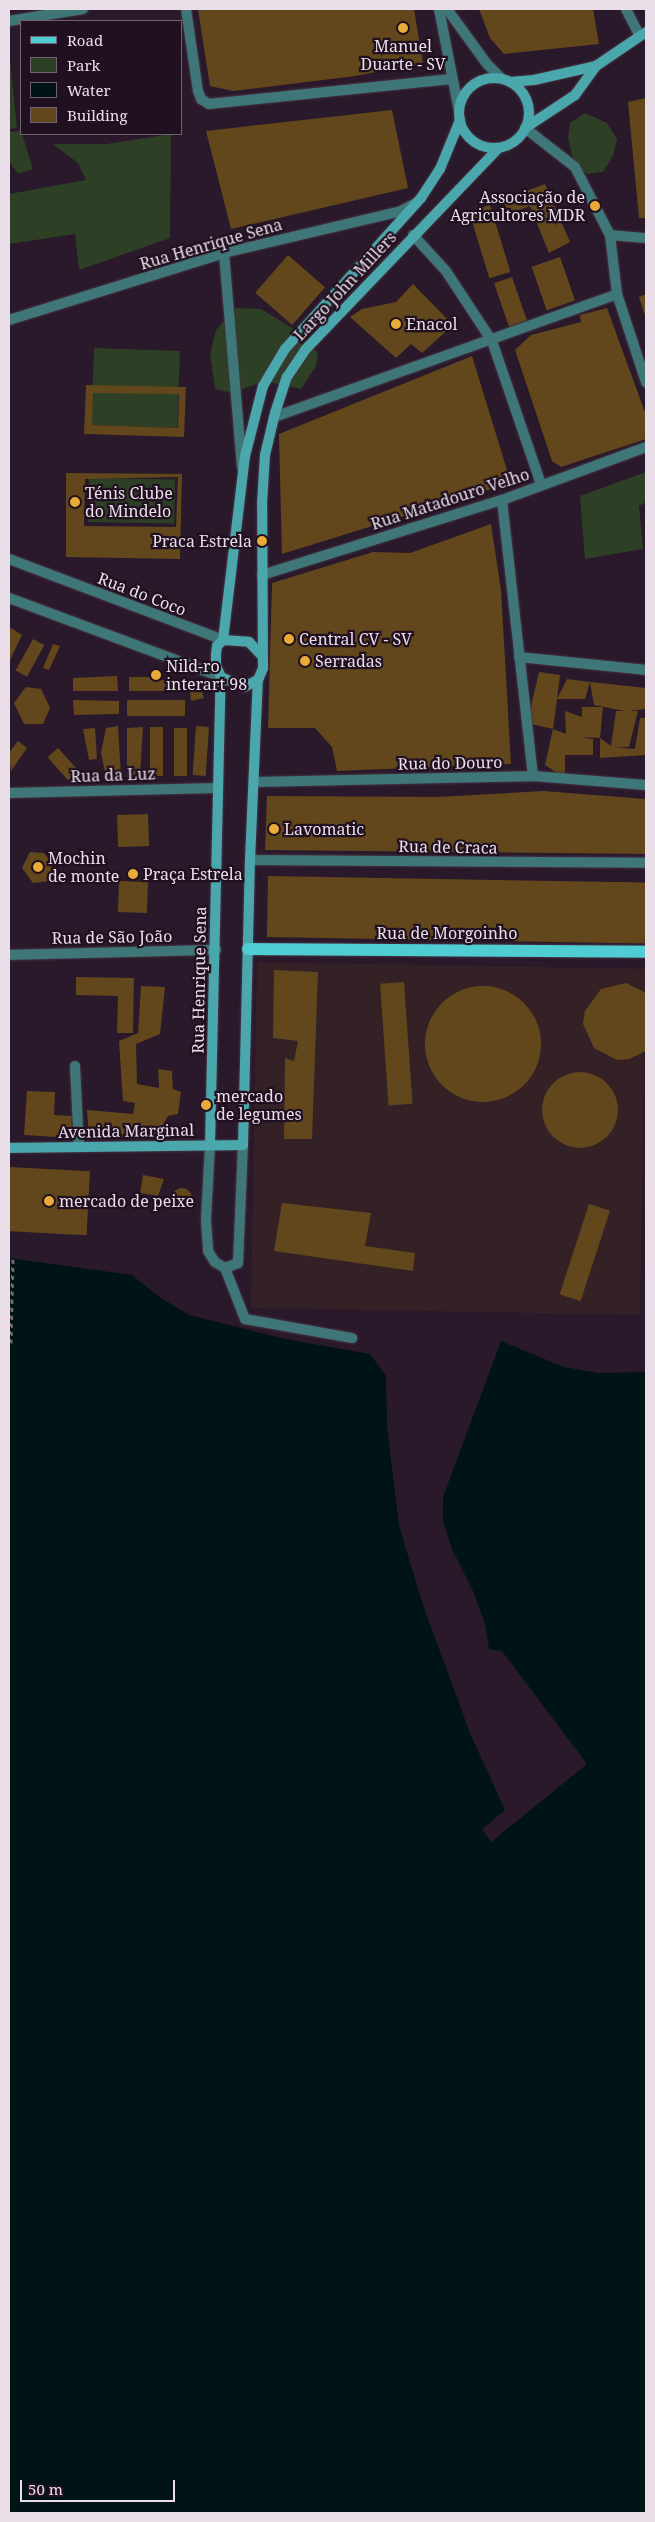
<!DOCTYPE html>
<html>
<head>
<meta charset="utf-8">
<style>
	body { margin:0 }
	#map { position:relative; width:655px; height:2522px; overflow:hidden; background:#2a192a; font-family:"Noto Serif",serif }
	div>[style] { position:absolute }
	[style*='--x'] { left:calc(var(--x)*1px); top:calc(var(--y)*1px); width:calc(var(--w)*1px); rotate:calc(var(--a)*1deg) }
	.industrial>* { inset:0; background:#342126; transform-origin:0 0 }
	.green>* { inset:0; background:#2d4025; transform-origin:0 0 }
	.water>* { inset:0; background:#011415 }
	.building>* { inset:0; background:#62471c; transform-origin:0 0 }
	.round { border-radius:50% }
	.path>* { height:3px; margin-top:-1.5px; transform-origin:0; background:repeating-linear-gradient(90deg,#746574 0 4px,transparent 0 8px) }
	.roads { filter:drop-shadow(0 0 1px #453545) drop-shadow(0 0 1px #453545) }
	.service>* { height:10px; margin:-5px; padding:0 5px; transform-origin:5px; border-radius:5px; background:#3f7678 }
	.minor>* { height:10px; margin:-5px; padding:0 5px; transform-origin:5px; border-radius:5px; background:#3f7678 }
	.tertiary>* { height:10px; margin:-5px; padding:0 5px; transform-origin:5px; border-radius:5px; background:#3f7678 }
	.secondary>* { height:10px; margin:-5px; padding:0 5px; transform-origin:5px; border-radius:5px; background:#4aa7ab }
	.secondary>.ring { margin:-5px; padding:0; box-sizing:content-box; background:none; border:10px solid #4aa7ab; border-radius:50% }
	.primary>* { height:12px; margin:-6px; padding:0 6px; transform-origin:6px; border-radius:6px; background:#4fcdd3 }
	.dots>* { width:14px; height:14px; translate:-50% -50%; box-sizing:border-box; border:2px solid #201020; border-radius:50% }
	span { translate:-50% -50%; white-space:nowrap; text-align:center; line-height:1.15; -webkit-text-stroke:4.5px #201020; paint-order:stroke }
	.poi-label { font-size:16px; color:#eadee9 }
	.right { translate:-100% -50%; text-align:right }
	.left { translate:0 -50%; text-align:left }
	.street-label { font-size:16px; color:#eadee9 }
	.frame { position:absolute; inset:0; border:10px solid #eadee9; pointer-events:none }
	.legend { position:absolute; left:20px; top:20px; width:162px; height:115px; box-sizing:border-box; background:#201020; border:1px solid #716270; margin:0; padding:6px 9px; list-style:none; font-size:15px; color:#eadee9 }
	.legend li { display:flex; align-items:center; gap:10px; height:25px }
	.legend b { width:25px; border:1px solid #716270 }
	.scale { position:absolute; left:20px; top:2480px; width:155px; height:22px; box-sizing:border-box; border:2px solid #eadee9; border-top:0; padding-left:6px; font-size:15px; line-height:18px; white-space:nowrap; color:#eadee9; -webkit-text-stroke:4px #201020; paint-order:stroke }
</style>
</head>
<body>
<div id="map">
	<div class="industrial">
		<i style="left:257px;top:962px;width:389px;height:346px;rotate:1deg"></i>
	</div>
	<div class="green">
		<i style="clip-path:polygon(9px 50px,17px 128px,9px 129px)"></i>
		<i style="clip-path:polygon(585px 113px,607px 123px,617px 139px,613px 156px,603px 172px,586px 174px,573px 159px,568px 138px,570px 123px)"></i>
		<i style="clip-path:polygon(21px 131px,33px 169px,18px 174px,9px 161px,9px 132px)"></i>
		<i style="clip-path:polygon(171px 134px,170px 238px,79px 270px,75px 234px,9px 244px,9px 194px,86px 180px,78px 163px,53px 144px,107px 144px)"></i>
		<i style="clip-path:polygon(236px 308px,261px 309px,297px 331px,318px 353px,316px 366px,301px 389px,264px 381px,233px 393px,215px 389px,210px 354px,216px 330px)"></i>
		<i style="left:94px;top:348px;width:86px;height:77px;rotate:2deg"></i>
		<i style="clip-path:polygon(646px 472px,646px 502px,639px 506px,643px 549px,585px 559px,580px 496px)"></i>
		<i style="left:89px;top:478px;width:86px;height:44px;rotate:1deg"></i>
	</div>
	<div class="water">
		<i style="clip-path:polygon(9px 1258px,132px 1275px,158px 1296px,189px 1315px,285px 1339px,370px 1354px,386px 1376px,387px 1426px,399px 1526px,423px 1605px,470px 1733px,505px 1810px,482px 1829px,491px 1842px,587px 1764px,502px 1651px,489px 1649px,485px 1624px,473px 1591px,452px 1549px,443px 1521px,443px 1497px,501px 1341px,564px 1367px,599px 1373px,646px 1372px,646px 2513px,9px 2513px)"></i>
	</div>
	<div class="building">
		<i style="clip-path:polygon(198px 9px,414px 9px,423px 63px,355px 76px,233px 91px,210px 86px)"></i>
		<i style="clip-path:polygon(479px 9px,593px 9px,599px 44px,504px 54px,490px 38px)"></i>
		<i style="clip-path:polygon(646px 98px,646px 218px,639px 218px,628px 102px)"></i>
		<i style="clip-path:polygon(392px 110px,408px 188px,231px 229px,206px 131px)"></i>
		<i style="clip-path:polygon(545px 184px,570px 242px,549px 253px,530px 206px,508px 214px,503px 200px)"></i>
		<i style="left:490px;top:205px;width:70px;height:22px;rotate:73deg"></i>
		<i style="left:288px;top:255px;width:49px;height:50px;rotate:41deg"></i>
		<i style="left:560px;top:257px;width:46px;height:30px;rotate:71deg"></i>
		<i style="left:512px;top:277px;width:46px;height:19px;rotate:71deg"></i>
		<i style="clip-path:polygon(413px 284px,453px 325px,422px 353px,411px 344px,396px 358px,350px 317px,362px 309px,396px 302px)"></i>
		<i style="clip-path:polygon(646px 294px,646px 319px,639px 297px)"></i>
		<i style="clip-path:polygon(607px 308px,646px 415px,646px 439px,561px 467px,552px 461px,515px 350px,531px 335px,581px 322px,580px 315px)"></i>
		<i style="clip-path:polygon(472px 356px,511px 483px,282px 554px,279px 434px)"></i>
		<i style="clip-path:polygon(evenodd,86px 385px,186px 387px,184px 437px,84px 434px,86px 385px,93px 393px,179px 394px,178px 428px,92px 425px,93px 393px)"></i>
		<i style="clip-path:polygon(evenodd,66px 473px,182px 474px,180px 559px,66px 557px,66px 473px,178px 477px,176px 527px,84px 526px,85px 479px,178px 477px)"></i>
		<i style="clip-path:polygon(491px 524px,501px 590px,511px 764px,337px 771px,332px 747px,315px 728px,268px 728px,272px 583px,373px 552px,410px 553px)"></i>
		<i style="clip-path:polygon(11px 628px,22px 635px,9px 662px,9px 632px)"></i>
		<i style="left:33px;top:639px;width:13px;height:36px;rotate:29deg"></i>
		<i style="clip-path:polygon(53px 644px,60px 646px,49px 670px,43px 668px)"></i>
		<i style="clip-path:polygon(539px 672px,560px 675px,557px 699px,567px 679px,590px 682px,585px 699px,557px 699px,553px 729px,566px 734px,565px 711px,582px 717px,582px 707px,603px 707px,600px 738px,611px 746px,616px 711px,625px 711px,604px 707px,594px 705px,590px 682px,646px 688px,646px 709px,628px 711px,638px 711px,629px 747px,614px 747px,635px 749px,640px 718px,646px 718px,646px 755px,600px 758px,600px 738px,580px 737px,593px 739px,593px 755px,565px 755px,565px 778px,545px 765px,553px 729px,527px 723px)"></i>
		<i style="clip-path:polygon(117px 676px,118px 691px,73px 691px,73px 678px)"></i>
		<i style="clip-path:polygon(129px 677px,149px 677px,171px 682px,172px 691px,129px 691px)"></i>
		<i style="clip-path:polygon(26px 687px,41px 689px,50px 708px,43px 724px,24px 724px,14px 703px)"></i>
		<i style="clip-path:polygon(190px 691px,202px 692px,204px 698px,191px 701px)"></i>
		<i style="clip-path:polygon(73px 700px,119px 701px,119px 714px,74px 715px)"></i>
		<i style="left:127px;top:700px;width:58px;height:16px"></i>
		<i style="clip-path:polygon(118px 726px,121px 776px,106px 777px,101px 753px,106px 728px)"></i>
		<i style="clip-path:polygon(143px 727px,140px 776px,127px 777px,127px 728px)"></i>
		<i style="left:150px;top:727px;width:13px;height:49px"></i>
		<i style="left:209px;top:727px;width:49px;height:13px;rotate:94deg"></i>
		<i style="clip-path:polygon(95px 728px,97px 759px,89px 760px,83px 729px)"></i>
		<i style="left:174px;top:728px;width:13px;height:48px"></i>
		<i style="clip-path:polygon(18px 741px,27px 748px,11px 771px,9px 753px)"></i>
		<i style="left:58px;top:748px;width:31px;height:14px;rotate:48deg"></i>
		<i style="clip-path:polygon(543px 791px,646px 799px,646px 854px,265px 850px,267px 796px,438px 797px)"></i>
		<i style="left:148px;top:814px;width:32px;height:31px;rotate:88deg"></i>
		<i style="clip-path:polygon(30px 852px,44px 853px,53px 865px,49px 881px,33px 883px,22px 868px)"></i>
		<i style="left:268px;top:876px;width:378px;height:61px;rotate:1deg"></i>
		<i style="left:119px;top:881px;width:29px;height:31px;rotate:2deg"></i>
		<i style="clip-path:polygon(274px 970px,318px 972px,312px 1139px,284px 1139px,285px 1058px,294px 1061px,298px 1041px,273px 1038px)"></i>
		<i style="clip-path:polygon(76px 977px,134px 978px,133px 1033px,117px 1033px,118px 996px,76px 995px)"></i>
		<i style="left:404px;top:982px;width:122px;height:24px;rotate:86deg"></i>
		<i style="clip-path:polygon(626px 983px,646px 993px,646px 1051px,629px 1059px,617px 1060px,594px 1048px,583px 1024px,585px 1011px,601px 989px)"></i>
		<i class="round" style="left:425px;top:986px;width:116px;height:116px"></i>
		<i style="clip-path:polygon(141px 986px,165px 987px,160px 1034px,136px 1044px,137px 1084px,159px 1088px,158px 1069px,172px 1071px,173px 1089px,181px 1092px,178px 1114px,168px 1116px,156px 1137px,89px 1137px,87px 1110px,133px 1114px,135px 1103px,123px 1101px,119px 1041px,138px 1033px)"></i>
		<i class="round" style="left:542px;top:1072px;width:76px;height:76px"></i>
		<i style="clip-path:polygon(27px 1091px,55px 1092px,54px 1115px,72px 1116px,71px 1138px,24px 1135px)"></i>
		<i style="left:9px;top:1167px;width:81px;height:64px;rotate:3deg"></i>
		<i style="clip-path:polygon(143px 1175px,164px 1179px,158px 1196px,140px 1193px)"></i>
		<i class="round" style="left:172px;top:1188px;width:20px;height:20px"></i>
		<i style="clip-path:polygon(282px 1203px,371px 1213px,365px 1246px,415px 1253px,413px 1271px,274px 1251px)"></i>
		<i style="left:589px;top:1204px;width:22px;height:95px;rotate:18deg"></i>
	</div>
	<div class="path">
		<i style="--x:11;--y:1343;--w:85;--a:-88.7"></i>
	</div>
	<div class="roads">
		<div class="service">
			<i style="--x:75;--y:1066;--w:81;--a:87.2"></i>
			<i style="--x:210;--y:1145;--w:75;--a:93.1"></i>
			<i style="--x:206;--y:1220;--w:31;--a:86"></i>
			<i style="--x:208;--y:1251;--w:13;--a:58"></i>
			<i style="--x:215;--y:1262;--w:12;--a:31"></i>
			<i style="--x:225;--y:1268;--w:55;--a:68.6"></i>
			<i style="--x:245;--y:1319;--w:109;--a:10.1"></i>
			<i style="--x:225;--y:1268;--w:14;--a:-21"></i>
			<i style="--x:238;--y:1263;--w:118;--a:-87.6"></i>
		</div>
		<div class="minor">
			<i style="--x:186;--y:9;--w:83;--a:81.7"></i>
			<i style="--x:198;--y:91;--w:9;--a:69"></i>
			<i style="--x:201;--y:99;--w:9;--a:32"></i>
			<i style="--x:209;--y:104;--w:244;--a:-5.9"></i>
			<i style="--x:439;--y:9;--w:104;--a:78.9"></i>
			<i style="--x:447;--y:9;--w:68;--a:54"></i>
			<i style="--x:487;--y:64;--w:21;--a:45"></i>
			<i style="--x:9;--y:21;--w:75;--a:-9.2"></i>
			<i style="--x:525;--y:128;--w:63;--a:38"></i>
			<i style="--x:575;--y:167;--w:76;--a:62.8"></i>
			<i style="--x:610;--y:235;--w:59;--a:83.2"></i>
			<i style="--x:617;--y:294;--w:93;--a:71.8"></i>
			<i style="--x:413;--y:235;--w:49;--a:47.5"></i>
			<i style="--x:446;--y:271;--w:84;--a:56.7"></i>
			<i style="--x:492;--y:341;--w:151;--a:71.1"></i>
			<i style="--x:610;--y:235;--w:36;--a:5"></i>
			<i style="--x:224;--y:253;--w:215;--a:85.2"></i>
			<i style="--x:274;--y:417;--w:364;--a:-19.7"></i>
			<i style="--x:502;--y:500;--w:278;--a:83.6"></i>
			<i style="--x:262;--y:575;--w:251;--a:-17.4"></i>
			<i style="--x:502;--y:500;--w:153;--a:-20.2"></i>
			<i style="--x:519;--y:657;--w:128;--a:5.8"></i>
			<i style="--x:254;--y:782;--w:279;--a:-1.2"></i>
			<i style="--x:533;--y:776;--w:113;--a:4.6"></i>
			<i style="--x:9;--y:793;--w:208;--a:-1.4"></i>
			<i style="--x:250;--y:860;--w:396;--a:0.4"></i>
			<i style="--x:9;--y:955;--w:207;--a:-1.4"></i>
		</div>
		<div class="tertiary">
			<i style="--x:626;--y:9;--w:30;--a:63"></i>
			<i style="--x:9;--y:320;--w:225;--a:-17.3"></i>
			<i style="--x:224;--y:253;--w:182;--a:-13.3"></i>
			<i style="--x:401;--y:211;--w:15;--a:-28"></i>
			<i style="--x:9;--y:559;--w:229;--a:20.7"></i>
			<i style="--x:9;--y:598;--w:226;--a:20.4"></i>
		</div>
		<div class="secondary">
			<i class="ring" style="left:459px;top:78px;width:60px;height:60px"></i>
			<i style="--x:510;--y:82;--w:24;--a:-5"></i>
			<i style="--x:534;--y:80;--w:64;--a:-12.7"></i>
			<i style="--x:596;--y:66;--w:60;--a:-34.2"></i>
			<i style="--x:525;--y:128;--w:60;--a:-33.4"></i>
			<i style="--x:575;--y:95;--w:36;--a:-54"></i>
			<i style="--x:223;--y:640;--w:185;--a:-83.2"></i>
			<i style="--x:245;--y:456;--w:72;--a:-75.6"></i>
			<i style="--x:263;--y:386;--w:43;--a:-59.3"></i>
			<i style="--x:285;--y:349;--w:203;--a:-48"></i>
			<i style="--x:421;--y:198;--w:35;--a:-57"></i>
			<i style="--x:440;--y:169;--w:53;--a:-67.8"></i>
			<i style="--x:223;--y:640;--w:26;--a:4"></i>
			<i style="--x:249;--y:642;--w:18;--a:47"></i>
			<i style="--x:221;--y:677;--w:25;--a:23"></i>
			<i style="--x:244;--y:687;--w:16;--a:-27"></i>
			<i style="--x:210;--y:1145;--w:468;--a:-88.7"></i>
			<i style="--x:221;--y:677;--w:12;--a:-114"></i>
			<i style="--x:216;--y:666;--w:12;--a:-90"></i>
			<i style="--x:216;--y:654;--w:8;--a:-83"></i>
			<i style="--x:217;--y:646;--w:8;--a:-45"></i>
			<i style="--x:9;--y:1148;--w:234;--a:-0.7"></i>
			<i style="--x:243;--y:1145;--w:285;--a:-88.6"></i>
			<i style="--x:250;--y:860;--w:180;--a:-87.5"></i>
			<i style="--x:258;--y:680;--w:13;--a:-67"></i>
			<i style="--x:263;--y:668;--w:164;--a:-90.3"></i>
			<i style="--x:262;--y:504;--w:49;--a:-86.5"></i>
			<i style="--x:265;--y:455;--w:43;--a:-76.6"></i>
			<i style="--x:275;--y:413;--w:38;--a:-72"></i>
			<i style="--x:287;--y:377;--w:32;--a:-56"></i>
			<i style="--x:305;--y:350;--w:280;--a:-46.2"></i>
		</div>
		<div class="primary">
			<i style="--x:248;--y:949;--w:398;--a:0.4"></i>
		</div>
	</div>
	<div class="dots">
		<i style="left:403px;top:28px;background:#eaaa38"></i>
		<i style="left:595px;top:206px;background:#eaaa38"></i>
		<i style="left:396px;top:324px;background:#eaaa38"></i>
		<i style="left:75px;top:502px;background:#eaaa38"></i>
		<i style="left:262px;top:541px;background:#eaaa38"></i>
		<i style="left:289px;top:639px;background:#eaaa38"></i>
		<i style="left:305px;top:661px;background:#eaaa38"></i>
		<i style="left:156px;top:675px;background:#eaaa38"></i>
		<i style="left:274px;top:829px;background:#eaaa38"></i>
		<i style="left:38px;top:867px;background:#eaaa38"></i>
		<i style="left:133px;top:874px;background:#eaaa38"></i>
		<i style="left:206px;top:1105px;background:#eaaa38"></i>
		<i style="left:49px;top:1201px;background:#eaaa38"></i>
	</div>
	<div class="poi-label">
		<span style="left:403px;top:55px">Manuel<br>Duarte - SV</span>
		<span class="right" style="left:585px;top:206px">Associação de<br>Agricultores MDR</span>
		<span class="left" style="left:406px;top:324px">Enacol</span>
		<span class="left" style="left:85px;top:502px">Ténis Clube<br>do Mindelo</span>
		<span class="right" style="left:252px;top:541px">Praca Estrela</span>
		<span class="left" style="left:299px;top:639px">Central CV - SV</span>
		<span class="left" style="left:315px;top:661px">Serradas</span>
		<span class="left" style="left:166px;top:675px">Nild-ro<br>interart 98</span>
		<span class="left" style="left:284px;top:829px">Lavomatic</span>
		<span class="left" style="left:48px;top:867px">Mochin<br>de monte</span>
		<span class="left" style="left:143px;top:874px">Praça Estrela</span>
		<span class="left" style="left:216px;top:1105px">mercado<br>de legumes</span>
		<span class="left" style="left:59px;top:1201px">mercado de peixe</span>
	</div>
	<div class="street-label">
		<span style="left:211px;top:244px;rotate:-16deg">Rua Henrique Sena</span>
		<span style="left:345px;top:286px;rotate:-47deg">Largo John Millers</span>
		<span style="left:450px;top:499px;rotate:-18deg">Rua Matadouro Velho</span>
		<span style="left:142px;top:594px;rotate:21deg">Rua do Coco</span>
		<span style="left:450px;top:763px;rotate:-1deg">Rua do Douro</span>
		<span style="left:113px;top:775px;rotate:-2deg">Rua da Luz</span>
		<span style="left:448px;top:847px;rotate:1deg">Rua de Craca</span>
		<span style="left:447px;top:933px">Rua de Morgoinho</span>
		<span style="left:112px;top:937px;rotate:-1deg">Rua de São João</span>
		<span style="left:199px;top:980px;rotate:-89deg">Rua Henrique Sena</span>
		<span style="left:126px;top:1131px;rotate:-1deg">Avenida Marginal</span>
	</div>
	<div class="frame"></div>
	<ul class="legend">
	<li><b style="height:6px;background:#4fcdd3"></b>Road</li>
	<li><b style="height:14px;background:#2d4025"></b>Park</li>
	<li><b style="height:14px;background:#011415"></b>Water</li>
	<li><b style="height:14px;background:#62471c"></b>Building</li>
	</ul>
	<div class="scale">50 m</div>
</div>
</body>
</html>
